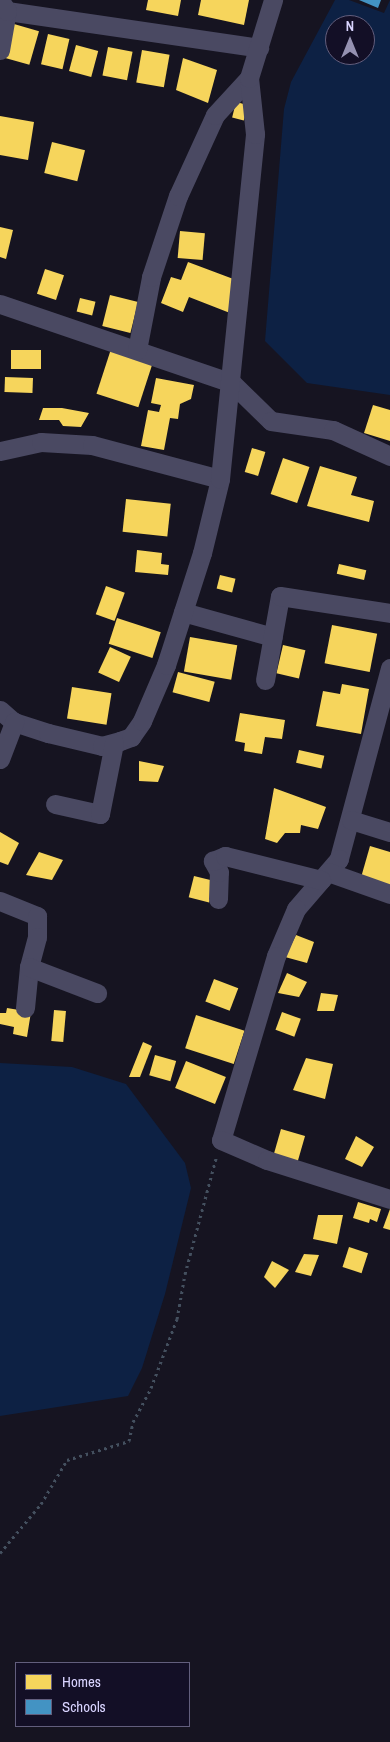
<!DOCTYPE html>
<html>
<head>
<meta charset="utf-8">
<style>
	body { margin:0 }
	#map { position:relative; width:390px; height:1742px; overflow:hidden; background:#161421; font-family:"Archivo Narrow",sans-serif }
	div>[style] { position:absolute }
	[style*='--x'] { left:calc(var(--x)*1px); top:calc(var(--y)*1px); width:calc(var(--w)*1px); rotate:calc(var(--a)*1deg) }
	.water>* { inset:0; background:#0d2144 }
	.homes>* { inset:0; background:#f6d55c; transform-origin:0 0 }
	.schools>* { inset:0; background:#4393c3 }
	.path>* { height:3px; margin-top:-1.5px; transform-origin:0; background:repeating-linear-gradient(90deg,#44505f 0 2.5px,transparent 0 6.5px) }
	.minor>* { height:19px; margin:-9.5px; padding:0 9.5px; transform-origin:9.5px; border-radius:9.5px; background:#4a4962 }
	span { translate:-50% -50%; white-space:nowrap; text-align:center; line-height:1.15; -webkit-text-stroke:5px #130f26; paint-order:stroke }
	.legend { position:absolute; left:15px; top:1662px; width:175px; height:65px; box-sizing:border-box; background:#130f26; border:1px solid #625e7d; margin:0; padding:6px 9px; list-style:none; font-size:15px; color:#d9d4ff }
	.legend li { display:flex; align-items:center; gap:10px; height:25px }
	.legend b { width:25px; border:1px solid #625e7d }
	.north { position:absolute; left:325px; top:15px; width:50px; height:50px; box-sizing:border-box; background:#130f26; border:1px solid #625e7d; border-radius:50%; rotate:0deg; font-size:14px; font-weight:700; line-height:20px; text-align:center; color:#d9d4ff }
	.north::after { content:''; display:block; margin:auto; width:18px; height:22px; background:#9591b1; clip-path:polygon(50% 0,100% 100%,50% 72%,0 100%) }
</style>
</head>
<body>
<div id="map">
	<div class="water">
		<i style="clip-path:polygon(evenodd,335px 0,349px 0,384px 13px,390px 0,390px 395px,307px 383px,265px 341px,284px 109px,291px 82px,335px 0,335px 25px,365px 25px,365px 55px,335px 55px,335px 25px)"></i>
		<i style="clip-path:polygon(0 1063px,72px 1067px,126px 1084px,185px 1163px,191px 1188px,165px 1294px,142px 1368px,128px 1396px,0 1416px)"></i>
	</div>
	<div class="homes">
		<i style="clip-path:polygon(148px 0,181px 0,178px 16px,146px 10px)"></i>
		<i style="clip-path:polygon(201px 0,249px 0,244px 25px,198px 15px)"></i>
		<i style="left:14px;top:24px;width:26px;height:35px;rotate:16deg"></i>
		<i style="left:48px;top:34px;width:22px;height:31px;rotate:13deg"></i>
		<i style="left:76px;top:45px;width:23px;height:27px;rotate:15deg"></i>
		<i style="left:108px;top:47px;width:25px;height:29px;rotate:11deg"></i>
		<i style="left:142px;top:50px;width:28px;height:33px;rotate:10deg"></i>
		<i style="clip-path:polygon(183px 58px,217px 70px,208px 103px,176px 90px)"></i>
		<i style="left:236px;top:102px;width:12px;height:16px;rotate:14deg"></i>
		<i style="clip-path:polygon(0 116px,34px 122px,28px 160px,0 155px)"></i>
		<i style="left:52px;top:142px;width:34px;height:32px;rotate:14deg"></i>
		<i style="clip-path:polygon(0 227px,13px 230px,6px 259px,0 257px)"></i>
		<i style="left:180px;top:231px;width:25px;height:27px;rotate:5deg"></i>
		<i style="clip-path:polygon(188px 262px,236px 280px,230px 313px,189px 297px,183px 312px,161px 303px,171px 277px,181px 280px)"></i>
		<i style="left:45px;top:269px;width:20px;height:26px;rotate:18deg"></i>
		<i style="left:110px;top:295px;width:29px;height:32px;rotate:14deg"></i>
		<i style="left:80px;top:298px;width:16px;height:14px;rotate:14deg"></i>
		<i style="left:111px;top:349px;width:44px;height:47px;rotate:18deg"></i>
		<i style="left:11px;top:350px;width:30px;height:19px"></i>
		<i style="left:5px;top:377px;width:28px;height:15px;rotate:2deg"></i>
		<i style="clip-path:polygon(156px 378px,194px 385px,191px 399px,180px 404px,178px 419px,170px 418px,164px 450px,141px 446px,148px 410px,159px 412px,161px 405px,151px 403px)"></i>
		<i style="clip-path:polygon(373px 405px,390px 410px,390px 441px,364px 433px)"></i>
		<i style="clip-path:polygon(43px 408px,62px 408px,89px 413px,81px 427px,63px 426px,59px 420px,39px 420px)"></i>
		<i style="left:252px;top:448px;width:14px;height:25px;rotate:17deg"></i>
		<i style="left:283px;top:458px;width:28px;height:38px;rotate:19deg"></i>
		<i style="clip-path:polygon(320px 466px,357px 477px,351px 495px,374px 501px,369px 522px,307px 506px)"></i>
		<i style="left:126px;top:499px;width:45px;height:33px;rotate:6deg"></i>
		<i style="clip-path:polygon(137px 550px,162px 553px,161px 564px,169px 565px,168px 575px,135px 572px)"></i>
		<i style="left:339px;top:564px;width:28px;height:10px;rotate:13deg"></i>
		<i style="left:220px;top:575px;width:16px;height:14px;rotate:14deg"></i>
		<i style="left:106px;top:586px;width:20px;height:30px;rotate:20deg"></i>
		<i style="left:117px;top:618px;width:46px;height:27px;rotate:18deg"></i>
		<i style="left:332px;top:625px;width:46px;height:39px;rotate:11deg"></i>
		<i style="left:190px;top:637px;width:48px;height:35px;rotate:10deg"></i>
		<i style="left:283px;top:645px;width:23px;height:29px;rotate:13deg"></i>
		<i style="left:110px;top:647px;width:23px;height:28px;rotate:25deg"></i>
		<i style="left:178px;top:672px;width:38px;height:21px;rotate:15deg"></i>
		<i style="clip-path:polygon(342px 684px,369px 689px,361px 734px,316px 726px,323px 691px,340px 694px)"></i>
		<i style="left:72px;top:687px;width:40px;height:32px;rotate:9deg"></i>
		<i style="clip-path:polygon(240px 713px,285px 720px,282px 739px,265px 737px,262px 754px,244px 751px,245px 743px,235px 741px)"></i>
		<i style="left:299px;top:750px;width:26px;height:13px;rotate:13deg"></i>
		<i style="clip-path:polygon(139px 761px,164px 766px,158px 782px,139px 781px)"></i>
		<i style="clip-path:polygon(274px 788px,326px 807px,318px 829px,301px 825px,300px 833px,285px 833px,277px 843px,265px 839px)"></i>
		<i style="clip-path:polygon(0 832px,19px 843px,8px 865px,0 862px)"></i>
		<i style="clip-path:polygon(370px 846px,390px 852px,390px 889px,360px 881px)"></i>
		<i style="clip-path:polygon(39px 852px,63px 860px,52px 880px,26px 875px)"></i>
		<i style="left:194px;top:876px;width:21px;height:22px;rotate:14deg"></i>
		<i style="clip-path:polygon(296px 935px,314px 942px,307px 963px,285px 957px)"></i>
		<i style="clip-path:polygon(287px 973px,307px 982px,299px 997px,278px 993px)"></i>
		<i style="left:214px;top:979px;width:26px;height:24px;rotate:21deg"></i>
		<i style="clip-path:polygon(321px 993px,338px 995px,334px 1011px,317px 1011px)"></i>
		<i style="clip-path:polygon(7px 1008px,31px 1012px,27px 1037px,13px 1034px,14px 1027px,0 1024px,0 1013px,6px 1013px)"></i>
		<i style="left:54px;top:1010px;width:12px;height:31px;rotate:5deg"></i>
		<i style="left:282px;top:1012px;width:20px;height:19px;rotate:20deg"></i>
		<i style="left:196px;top:1015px;width:51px;height:35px;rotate:18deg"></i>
		<i style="clip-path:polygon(143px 1042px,152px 1046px,140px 1077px,129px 1077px)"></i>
		<i style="left:155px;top:1055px;width:22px;height:21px;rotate:16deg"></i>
		<i style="clip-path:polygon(306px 1058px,333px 1064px,325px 1099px,293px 1090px)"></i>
		<i style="left:186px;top:1061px;width:43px;height:29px;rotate:22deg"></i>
		<i style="left:281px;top:1129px;width:25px;height:28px;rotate:16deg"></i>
		<i style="clip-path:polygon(356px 1136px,374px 1147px,362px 1167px,345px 1159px)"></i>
		<i style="clip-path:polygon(358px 1202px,381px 1209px,377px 1222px,370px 1219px,369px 1223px,353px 1218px)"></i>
		<i style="clip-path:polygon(390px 1209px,390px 1230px,383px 1228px)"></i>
		<i style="clip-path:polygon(318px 1215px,343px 1215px,337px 1244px,313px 1239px)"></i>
		<i style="left:349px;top:1247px;width:20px;height:21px;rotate:18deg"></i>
		<i style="clip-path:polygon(304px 1254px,319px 1255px,311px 1276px,295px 1272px)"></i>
		<i style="clip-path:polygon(272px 1261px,289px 1270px,275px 1288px,264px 1277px)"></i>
	</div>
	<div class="schools">
		<i style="clip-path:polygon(359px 0,381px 0,378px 8px)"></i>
	</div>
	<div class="path">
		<i style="--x:0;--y:1553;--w:64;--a:-50.1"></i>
		<i style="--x:41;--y:1504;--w:51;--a:-59.4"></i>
		<i style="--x:67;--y:1460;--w:65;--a:-17"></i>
		<i style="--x:129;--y:1441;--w:19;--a:-78"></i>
		<i style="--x:133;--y:1422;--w:38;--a:-62"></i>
		<i style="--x:151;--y:1388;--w:74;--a:-69.4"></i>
		<i style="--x:177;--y:1319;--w:46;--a:-79.9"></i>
		<i style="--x:185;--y:1274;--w:120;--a:-75"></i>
	</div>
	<div class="minor">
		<i style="--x:0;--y:10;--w:262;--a:8.3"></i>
		<i style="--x:0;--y:50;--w:40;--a:-80"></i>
		<i style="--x:7;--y:11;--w:11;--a:-124"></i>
		<i style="--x:0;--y:304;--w:245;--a:18.8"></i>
		<i style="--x:232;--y:383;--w:54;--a:44.3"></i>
		<i style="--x:271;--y:421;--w:63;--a:8.3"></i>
		<i style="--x:333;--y:430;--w:63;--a:24.5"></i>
		<i style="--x:137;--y:350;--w:74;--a:-79.1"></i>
		<i style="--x:151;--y:277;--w:85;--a:-71.6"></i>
		<i style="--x:178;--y:196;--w:89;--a:-65.4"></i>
		<i style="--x:215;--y:115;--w:50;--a:-47.4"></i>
		<i style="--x:0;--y:451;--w:42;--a:-12.4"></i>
		<i style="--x:41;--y:442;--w:51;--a:3.4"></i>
		<i style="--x:92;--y:445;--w:132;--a:14.9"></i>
		<i style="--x:183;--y:612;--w:93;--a:15.5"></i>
		<i style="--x:390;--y:668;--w:198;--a:105"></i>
		<i style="--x:339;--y:859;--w:66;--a:130.7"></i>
		<i style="--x:296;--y:909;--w:51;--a:113.1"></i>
		<i style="--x:276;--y:956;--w:192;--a:106.6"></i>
		<i style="--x:221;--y:1140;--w:50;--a:23.5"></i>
		<i style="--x:267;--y:1160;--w:129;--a:17.6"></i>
		<i style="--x:265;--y:680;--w:85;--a:-79.9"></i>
		<i style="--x:280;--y:596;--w:111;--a:8.8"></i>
		<i style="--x:0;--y:710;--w:18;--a:41"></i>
		<i style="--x:14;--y:722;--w:36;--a:18"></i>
		<i style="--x:48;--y:733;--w:56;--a:13.5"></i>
		<i style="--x:102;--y:746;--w:19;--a:-16"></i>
		<i style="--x:120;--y:741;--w:12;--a:-20"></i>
		<i style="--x:131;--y:737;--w:19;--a:-55"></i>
		<i style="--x:142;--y:721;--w:61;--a:-66.8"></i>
		<i style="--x:166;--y:665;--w:118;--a:-72.2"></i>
		<i style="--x:202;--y:553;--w:76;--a:-76.3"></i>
		<i style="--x:220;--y:479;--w:347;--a:-84.2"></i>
		<i style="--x:255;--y:134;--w:56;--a:-96.1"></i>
		<i style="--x:249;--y:78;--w:82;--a:-72.9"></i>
		<i style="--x:0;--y:759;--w:40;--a:-69"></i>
		<i style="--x:55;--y:804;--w:46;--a:12.5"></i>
		<i style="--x:100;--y:814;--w:72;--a:-78.8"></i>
		<i style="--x:351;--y:820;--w:41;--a:17.1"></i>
		<i style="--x:328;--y:872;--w:66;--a:19.5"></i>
		<i style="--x:218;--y:899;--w:27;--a:-88"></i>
		<i style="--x:219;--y:872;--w:13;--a:-119"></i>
		<i style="--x:213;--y:861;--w:13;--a:-23"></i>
		<i style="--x:225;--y:856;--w:99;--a:14"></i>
		<i style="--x:0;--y:901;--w:40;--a:22"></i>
		<i style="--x:37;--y:916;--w:21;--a:90"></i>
		<i style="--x:37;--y:937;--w:31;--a:105"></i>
		<i style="--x:29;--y:967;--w:41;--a:95.6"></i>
		<i style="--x:29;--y:967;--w:73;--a:20.9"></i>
	</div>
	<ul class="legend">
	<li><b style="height:14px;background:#f6d55c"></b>Homes</li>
	<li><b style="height:14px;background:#4393c3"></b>Schools</li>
	</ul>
	<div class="north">N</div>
</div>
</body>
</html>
